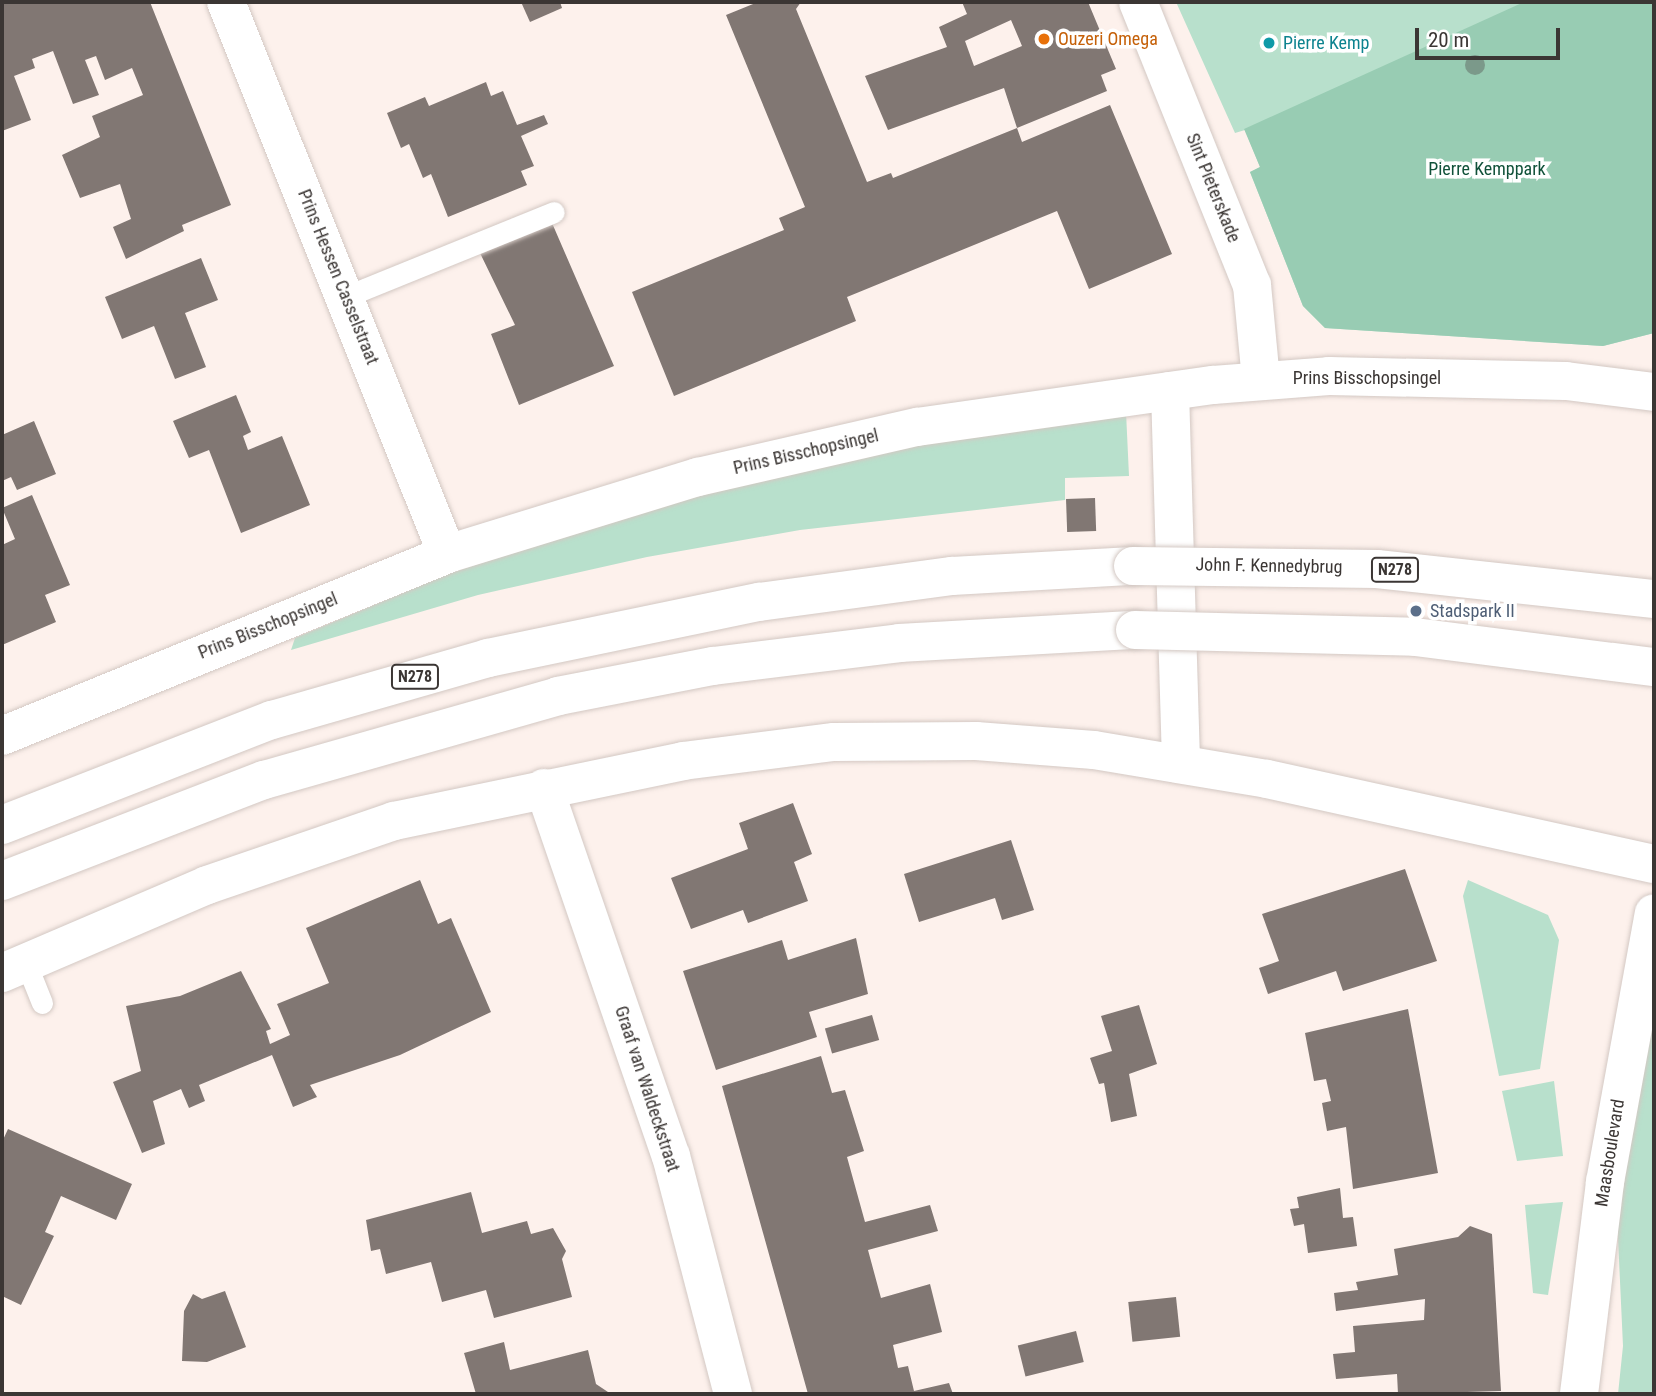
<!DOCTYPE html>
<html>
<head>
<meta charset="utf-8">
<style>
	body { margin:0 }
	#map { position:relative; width:1656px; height:1396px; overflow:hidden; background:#fdf1ec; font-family:"Roboto Condensed",sans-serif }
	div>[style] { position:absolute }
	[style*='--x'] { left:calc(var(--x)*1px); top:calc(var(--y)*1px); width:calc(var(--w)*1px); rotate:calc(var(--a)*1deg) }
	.green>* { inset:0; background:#b8e0cc }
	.forest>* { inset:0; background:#98ccb3 }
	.building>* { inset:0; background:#817773; transform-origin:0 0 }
	.roads { filter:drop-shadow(0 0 2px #d3c8c3) drop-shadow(0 0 2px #d3c8c3) }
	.service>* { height:21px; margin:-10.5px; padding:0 10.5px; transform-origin:10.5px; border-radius:10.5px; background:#fff }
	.minor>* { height:38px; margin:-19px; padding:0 19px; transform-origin:19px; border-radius:19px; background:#fff }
	.tertiary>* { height:38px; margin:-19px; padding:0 19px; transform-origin:19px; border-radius:19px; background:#fff }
	.secondary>* { height:38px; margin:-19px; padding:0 19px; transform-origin:19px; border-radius:19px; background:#fff }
	.primary>* { height:38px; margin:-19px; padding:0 19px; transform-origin:19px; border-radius:19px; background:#fff }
	.bridges { filter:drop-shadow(0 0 2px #d3c8c3) drop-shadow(0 0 2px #d3c8c3) }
	.primary-bridge>* { height:38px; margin:-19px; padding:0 19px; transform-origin:19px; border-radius:19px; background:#fff }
	.trees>* { width:20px; height:20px; margin:-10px; border-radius:50%; background:#7b998a }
	.dots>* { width:19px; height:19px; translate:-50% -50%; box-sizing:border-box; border:4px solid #fff; border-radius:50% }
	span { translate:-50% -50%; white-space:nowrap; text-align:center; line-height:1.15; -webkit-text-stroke:7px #fff; paint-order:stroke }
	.shield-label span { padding:2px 5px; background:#fff; border:2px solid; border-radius:5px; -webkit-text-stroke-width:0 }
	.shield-label { font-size:16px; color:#3b3634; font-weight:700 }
	.food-label { font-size:18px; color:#c56008 }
	.left { translate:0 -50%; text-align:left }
	.culture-label { font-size:18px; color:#0d838f }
	.park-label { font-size:18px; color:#105139 }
	.street-label { font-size:18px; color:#3b3634 }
	.service-label { font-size:18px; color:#4e5e75 }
	.frame { position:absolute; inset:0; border:4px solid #3b3634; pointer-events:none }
	.scale { position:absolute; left:1415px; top:28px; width:145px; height:32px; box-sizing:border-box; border:4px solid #3b3634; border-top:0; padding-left:9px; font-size:21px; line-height:24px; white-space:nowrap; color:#3b3634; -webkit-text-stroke:5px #fff; paint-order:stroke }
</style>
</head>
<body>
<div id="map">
	<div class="green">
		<i style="clip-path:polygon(1176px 2px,1654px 2px,1654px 333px,1603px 346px,1325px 328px,1303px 306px,1250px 172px,1260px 167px,1245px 130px,1235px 133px)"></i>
		<i style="clip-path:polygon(1126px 412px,1129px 476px,1065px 478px,1065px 500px,800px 530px,647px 557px,478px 595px,291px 650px,295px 638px,451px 573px,703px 490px,912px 445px)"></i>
		<i style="clip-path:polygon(1468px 880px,1548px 915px,1559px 940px,1540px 1069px,1499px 1076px,1463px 896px)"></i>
		<i style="clip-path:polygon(1654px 980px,1654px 1394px,1618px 1394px,1623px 1346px,1616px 1195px)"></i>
		<i style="clip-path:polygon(1554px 1081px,1563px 1156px,1517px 1161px,1502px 1091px)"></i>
		<i style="clip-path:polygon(1563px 1202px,1548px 1295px,1533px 1293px,1525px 1205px)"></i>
	</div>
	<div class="forest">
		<i style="clip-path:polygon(1524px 2px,1654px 2px,1654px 333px,1603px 346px,1325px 328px,1303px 306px,1250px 172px,1260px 167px,1244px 129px)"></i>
	</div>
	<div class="building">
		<i style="clip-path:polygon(2px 2px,150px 2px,231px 205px,182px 225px,184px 231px,126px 259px,113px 227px,131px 219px,120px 184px,80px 198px,62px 155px,100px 137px,92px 116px,143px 95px,132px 68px,105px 80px,96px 56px,85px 60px,99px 95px,73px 104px,53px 51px,32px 59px,35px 68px,14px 76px,31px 120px,2px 131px)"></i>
		<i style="clip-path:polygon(521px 2px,560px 2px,562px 8px,530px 22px)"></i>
		<i style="clip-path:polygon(758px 2px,801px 2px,796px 9px,867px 182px,891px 173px,893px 178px,1017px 128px,1022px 142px,1110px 105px,1172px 254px,1089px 289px,1057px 211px,847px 297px,856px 321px,674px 396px,632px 292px,784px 230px,779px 218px,805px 207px,726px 15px)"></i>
		<i style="clip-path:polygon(evenodd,962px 2px,1088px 2px,1116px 69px,1101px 75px,1107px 91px,1017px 128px,1004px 88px,888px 130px,865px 76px,947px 47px,939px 27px,967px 14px,962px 2px,1011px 20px,1022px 46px,974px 66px,965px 41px,1011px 20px)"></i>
		<i style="clip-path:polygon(486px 82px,491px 96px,503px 91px,517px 125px,544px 115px,548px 124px,521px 136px,534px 166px,521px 171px,527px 185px,448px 217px,431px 174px,423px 178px,409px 144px,401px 148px,387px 113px,425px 97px,429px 106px)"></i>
		<i style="clip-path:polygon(552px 223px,614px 366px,519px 405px,491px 334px,515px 325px,480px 253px)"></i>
		<i style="clip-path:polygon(201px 258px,218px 300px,185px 313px,206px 367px,175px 379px,154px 326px,122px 339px,105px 297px)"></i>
		<i style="clip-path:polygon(236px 395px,251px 432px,243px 436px,248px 450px,282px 436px,310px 505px,241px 533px,209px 450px,189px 458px,173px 421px)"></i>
		<i style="clip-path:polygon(34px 421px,56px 474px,17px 490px,11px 477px,2px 481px,2px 435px)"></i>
		<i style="clip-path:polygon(32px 495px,70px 585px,45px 595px,56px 622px,2px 645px,2px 545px,15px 539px,2px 508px)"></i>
		<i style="left:1095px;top:498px;width:33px;height:29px;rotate:88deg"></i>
		<i style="clip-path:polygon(793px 803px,812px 854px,794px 862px,808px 901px,748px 923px,743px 910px,691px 929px,671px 878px,748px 849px,739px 823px)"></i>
		<i style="clip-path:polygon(1011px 840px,1034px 910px,1002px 920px,995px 898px,919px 922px,904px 874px)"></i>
		<i style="clip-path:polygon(1405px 869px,1437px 961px,1343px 991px,1336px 971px,1268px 994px,1259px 968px,1279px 961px,1262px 914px)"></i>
		<i style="clip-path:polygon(420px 880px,438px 924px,451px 918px,491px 1012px,400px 1055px,310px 1085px,317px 1097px,293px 1107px,272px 1055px,199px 1085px,205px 1101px,189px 1108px,181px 1089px,153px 1101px,165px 1144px,142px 1153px,113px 1082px,141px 1071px,126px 1006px,180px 996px,241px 971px,271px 1029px,266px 1031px,270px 1044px,290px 1035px,277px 1004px,329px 983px,306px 928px)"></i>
		<i style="clip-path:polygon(856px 938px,868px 994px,809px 1012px,817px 1037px,716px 1070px,683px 971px,782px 940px,788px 960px)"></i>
		<i style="clip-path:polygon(1139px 1005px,1157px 1064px,1129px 1074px,1137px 1116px,1111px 1122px,1104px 1083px,1099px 1084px,1090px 1058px,1112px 1051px,1101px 1016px)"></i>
		<i style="clip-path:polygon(1408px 1009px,1438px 1173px,1353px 1189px,1346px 1127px,1327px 1131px,1322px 1103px,1331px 1101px,1326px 1079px,1314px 1081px,1305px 1033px)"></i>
		<i style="left:872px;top:1015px;width:26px;height:49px;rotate:74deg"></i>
		<i style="clip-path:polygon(821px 1056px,832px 1093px,845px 1090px,864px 1151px,847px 1157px,865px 1222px,930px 1205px,938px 1231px,868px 1250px,881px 1298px,930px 1284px,942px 1332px,893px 1345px,898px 1368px,908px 1366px,914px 1391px,949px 1383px,953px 1394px,808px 1394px,722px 1086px)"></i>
		<i style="clip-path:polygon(8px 1129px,132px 1184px,116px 1220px,61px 1196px,45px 1232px,54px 1236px,21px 1305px,2px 1296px,2px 1142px)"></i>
		<i style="clip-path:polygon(1340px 1188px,1343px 1218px,1353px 1217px,1357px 1246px,1308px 1253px,1304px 1224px,1294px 1226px,1290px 1209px,1299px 1208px,1297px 1197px)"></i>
		<i style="clip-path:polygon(471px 1192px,482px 1233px,527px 1221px,531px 1234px,553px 1228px,566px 1251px,562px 1259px,572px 1297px,494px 1318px,486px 1290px,442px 1302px,431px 1262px,386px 1274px,380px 1249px,371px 1251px,366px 1220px)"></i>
		<i style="clip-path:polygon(1470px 1226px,1492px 1234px,1501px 1391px,1398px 1394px,1397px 1374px,1336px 1379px,1333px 1354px,1355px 1352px,1353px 1326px,1424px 1320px,1425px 1299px,1336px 1311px,1334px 1293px,1358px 1290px,1356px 1282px,1398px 1275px,1394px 1249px,1458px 1237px)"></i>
		<i style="clip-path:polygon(225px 1291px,246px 1347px,207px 1362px,182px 1361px,184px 1311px,193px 1294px,202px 1299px)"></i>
		<i style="left:1176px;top:1297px;width:40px;height:48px;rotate:84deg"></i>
		<i style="left:1076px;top:1331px;width:32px;height:60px;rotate:76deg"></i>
		<i style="clip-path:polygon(504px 1342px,510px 1370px,588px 1350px,596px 1384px,611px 1394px,476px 1394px,464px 1353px)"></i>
	</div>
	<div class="roads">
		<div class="service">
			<i style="--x:347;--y:296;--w:223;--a:-22.1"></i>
			<i style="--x:26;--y:963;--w:43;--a:68.2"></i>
		</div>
		<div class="minor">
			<i style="--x:226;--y:2;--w:595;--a:68.18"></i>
			<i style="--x:1170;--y:391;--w:373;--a:88.3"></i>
			<i style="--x:544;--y:788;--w:389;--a:71"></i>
			<i style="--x:671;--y:1156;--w:246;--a:75.4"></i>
		</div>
		<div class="tertiary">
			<i style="--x:1138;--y:2;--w:305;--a:68.1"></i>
			<i style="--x:1252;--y:285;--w:95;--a:84.6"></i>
			<i style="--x:1579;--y:1394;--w:214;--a:-83"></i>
			<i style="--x:1605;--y:1182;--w:273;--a:-79.7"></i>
		</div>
		<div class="secondary">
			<i style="--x:2;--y:736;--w:481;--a:-22.2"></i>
			<i style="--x:447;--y:554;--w:263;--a:-17.1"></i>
			<i style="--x:698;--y:477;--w:225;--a:-12.9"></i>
			<i style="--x:917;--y:427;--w:299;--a:-8.1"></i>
			<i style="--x:1213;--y:385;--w:116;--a:-4.4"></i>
			<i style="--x:1329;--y:376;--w:237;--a:1.2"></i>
			<i style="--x:1566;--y:381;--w:89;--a:7.1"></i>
			<i style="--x:2;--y:973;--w:223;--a:-23.2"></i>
			<i style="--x:207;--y:885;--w:198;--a:-18.9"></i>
			<i style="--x:394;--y:821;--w:295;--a:-11.7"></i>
			<i style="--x:683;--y:761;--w:152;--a:-7.2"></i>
			<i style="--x:834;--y:742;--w:142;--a:-0.4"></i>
			<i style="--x:976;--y:741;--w:118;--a:4.4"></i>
			<i style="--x:1094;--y:750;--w:175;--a:9.5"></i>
			<i style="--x:1267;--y:779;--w:396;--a:12.4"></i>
		</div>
		<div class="primary">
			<i style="--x:2;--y:825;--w:290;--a:-21.3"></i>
			<i style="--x:272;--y:720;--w:225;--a:-16"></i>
			<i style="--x:488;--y:658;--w:277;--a:-11.7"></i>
			<i style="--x:759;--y:602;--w:195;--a:-7.7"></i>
			<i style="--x:952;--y:576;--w:181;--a:-3.2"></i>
			<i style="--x:2;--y:881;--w:281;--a:-21.1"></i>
			<i style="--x:264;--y:780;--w:306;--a:-15.9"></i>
			<i style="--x:558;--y:696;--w:158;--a:-11"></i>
			<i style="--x:713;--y:666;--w:188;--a:-7"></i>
			<i style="--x:900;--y:643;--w:235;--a:-3.2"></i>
		</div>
	</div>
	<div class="bridges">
		<div class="primary-bridge">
			<i style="--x:1133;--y:566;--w:244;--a:0.7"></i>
			<i style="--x:1377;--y:569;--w:279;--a:6.2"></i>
			<i style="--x:1135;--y:630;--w:280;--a:1.4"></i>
			<i style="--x:1415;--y:637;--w:241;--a:7.2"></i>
		</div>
	</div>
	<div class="trees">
		<i style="left:1475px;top:65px"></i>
	</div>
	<div class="dots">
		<i style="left:1044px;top:39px;background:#e8710a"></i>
		<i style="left:1269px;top:43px;background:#0f9aa8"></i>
		<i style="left:1416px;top:611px;background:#5c6f8a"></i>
	</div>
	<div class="shield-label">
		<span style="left:1395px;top:570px">N278</span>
		<span style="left:415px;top:677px">N278</span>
	</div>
	<div class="food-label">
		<span class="left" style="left:1058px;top:39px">Ouzeri Omega</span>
	</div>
	<div class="culture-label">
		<span class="left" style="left:1283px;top:43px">Pierre Kemp</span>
	</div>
	<div class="park-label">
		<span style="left:1487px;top:169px">Pierre Kemppark</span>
	</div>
	<div class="street-label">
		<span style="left:1213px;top:188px;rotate:68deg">Sint Pieterskade</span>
		<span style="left:338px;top:277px;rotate:68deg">Prins Hessen Casselstraat</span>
		<span style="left:1367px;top:378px">Prins Bisschopsingel</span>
		<span style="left:806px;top:452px;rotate:-13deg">Prins Bisschopsingel</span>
		<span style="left:1269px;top:566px;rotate:1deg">John F. Kennedybrug</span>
		<span style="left:268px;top:626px;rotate:-22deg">Prins Bisschopsingel</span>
		<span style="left:647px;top:1089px;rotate:72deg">Graaf van Waldeckstraat</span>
		<span style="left:1610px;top:1153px;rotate:-81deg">Maasboulevard</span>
	</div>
	<div class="service-label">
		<span class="left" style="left:1430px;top:611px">Stadspark II</span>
	</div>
	<div class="frame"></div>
	<div class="scale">20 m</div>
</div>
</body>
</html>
